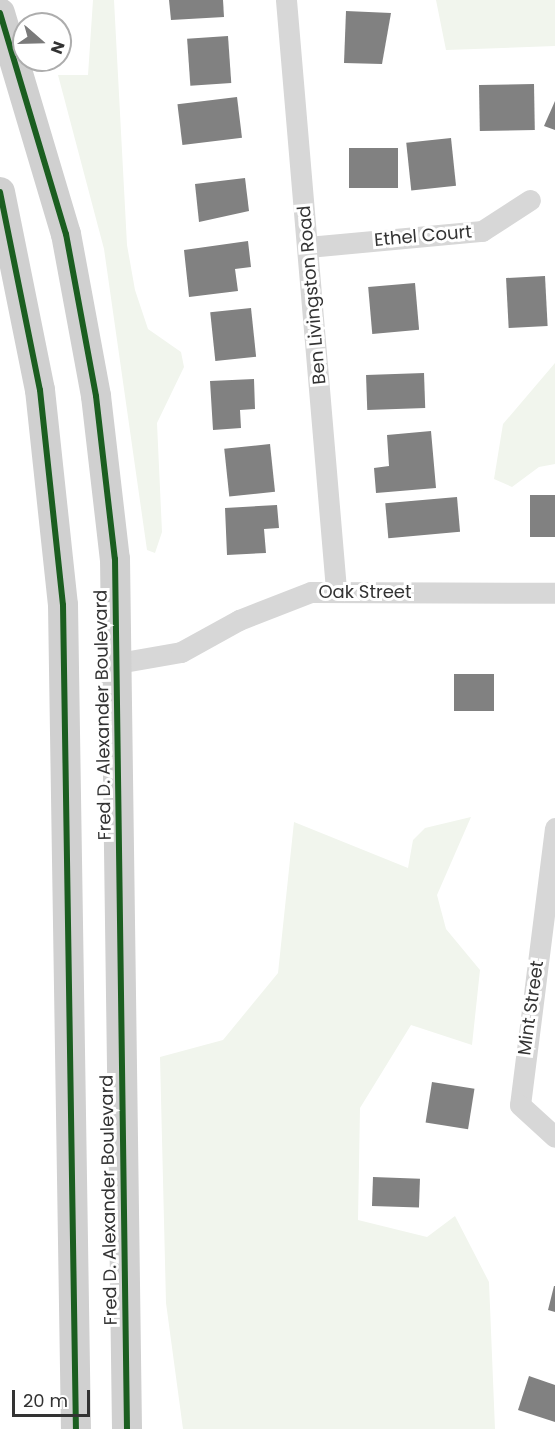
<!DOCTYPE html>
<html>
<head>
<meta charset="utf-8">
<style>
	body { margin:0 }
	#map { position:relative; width:555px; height:1429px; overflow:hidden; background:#fff; font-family:Poppins,sans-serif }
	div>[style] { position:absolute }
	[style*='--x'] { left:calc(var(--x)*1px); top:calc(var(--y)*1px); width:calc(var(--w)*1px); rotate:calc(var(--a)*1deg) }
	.green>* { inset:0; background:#f1f5ed }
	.building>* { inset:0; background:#818181; transform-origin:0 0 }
	.minor>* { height:21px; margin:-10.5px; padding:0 10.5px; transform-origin:10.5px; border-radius:10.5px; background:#d7d7d7 }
	.secondary>* { height:30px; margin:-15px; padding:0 15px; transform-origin:15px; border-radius:15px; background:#d0d0d0 }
	.cycleway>* { height:6px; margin:-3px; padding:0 3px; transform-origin:3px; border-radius:3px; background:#1b5e20 }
	span { translate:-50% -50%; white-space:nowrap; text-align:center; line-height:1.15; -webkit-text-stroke:6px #fff; paint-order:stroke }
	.street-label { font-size:18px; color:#333 }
	.north { position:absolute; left:12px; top:12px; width:60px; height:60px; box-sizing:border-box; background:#fff; border:2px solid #adadad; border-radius:50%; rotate:110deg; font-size:16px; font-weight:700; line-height:24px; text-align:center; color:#333 }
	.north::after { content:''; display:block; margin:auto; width:21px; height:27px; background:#7a7a7a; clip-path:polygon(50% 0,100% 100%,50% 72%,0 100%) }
	.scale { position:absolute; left:12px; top:1390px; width:78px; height:27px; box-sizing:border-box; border:3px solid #333; border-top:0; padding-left:8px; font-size:18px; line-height:21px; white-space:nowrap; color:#333; -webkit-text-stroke:4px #fff; paint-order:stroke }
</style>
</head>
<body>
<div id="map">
	<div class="green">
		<i style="clip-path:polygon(93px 0,114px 0,127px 245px,135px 290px,148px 329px,181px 352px,184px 367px,157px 423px,162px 532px,155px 553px,147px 550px,104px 249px,58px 75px,88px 75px)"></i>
		<i style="clip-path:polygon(436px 0,555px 0,555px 46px,446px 50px)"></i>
		<i style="clip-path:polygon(555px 363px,555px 464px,539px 467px,512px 487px,494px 479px,503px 424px)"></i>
		<i style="clip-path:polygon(471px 817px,437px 895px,446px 929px,480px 970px,472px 1045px,411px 1025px,360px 1108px,358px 1220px,427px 1237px,455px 1216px,489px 1282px,495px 1429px,183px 1429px,166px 1303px,160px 1057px,223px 1040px,278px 973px,294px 822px,408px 868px,413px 840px,425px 828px)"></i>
	</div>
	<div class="building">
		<i style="clip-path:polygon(169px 0,223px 0,224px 17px,171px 20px)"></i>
		<i style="clip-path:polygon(346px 11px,391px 13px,382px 64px,344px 63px)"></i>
		<i style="left:228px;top:36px;width:47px;height:41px;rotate:86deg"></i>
		<i style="left:534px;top:84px;width:46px;height:55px;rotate:89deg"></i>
		<i style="left:237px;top:97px;width:41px;height:60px;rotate:83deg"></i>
		<i style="clip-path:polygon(555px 101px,555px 130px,544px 126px)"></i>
		<i style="left:451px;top:138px;width:48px;height:45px;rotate:84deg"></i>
		<i style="left:349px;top:148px;width:49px;height:40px"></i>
		<i style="clip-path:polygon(245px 178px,249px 211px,199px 222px,195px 184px)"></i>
		<i style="clip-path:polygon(248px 241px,251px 267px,235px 269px,238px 291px,189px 297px,184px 250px)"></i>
		<i style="left:545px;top:276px;width:50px;height:39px;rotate:87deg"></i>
		<i style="left:415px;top:283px;width:47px;height:47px;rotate:85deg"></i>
		<i style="left:251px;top:308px;width:49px;height:41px;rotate:84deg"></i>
		<i style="left:424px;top:373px;width:35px;height:58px;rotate:88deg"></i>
		<i style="clip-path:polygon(254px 379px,255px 409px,240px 410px,241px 428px,213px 430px,210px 381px)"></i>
		<i style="clip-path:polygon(431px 431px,436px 488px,376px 493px,374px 468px,389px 466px,387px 435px)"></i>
		<i style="left:270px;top:444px;width:48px;height:46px;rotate:84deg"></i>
		<i style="left:530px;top:495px;width:25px;height:42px"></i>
		<i style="left:457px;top:497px;width:35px;height:72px;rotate:85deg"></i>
		<i style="clip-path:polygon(277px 505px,279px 528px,264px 529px,266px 553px,227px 555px,225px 508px)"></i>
		<i style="left:494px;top:674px;width:37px;height:40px;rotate:90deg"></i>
		<i style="left:432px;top:1082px;width:43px;height:41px;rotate:9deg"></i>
		<i style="left:373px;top:1177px;width:47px;height:29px;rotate:2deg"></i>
		<i style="clip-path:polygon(554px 1286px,555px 1286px,555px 1312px,548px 1310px)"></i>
		<i style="clip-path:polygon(529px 1376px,555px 1385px,555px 1422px,518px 1410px)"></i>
	</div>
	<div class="minor">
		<i style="--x:286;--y:0;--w:591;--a:85.15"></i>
		<i style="--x:308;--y:247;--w:175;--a:-5.3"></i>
		<i style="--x:482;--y:231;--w:57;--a:-32.9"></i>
		<i style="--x:118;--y:663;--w:64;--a:-9.9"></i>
		<i style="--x:181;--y:652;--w:66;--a:-28.9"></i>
		<i style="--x:239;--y:620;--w:77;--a:-21.3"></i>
		<i style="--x:311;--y:592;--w:244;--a:0.2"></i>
		<i style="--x:555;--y:828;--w:279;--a:97.2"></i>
		<i style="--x:520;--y:1105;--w:47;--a:42.4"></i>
	</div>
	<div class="secondary">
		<i style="--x:0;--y:13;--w:231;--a:73.4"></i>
		<i style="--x:66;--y:234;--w:165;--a:79.5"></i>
		<i style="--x:96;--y:396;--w:164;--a:83.4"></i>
		<i style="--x:115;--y:559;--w:870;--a:89.21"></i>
		<i style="--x:0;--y:192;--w:202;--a:78.6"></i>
		<i style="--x:40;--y:390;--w:216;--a:83.9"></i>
		<i style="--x:63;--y:605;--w:824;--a:89.1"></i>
	</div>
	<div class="cycleway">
		<i style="--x:0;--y:13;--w:231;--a:73.4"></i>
		<i style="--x:66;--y:234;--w:165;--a:79.5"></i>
		<i style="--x:96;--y:396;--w:164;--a:83.4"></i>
		<i style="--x:115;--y:559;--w:870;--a:89.21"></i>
		<i style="--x:0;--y:192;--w:202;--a:78.6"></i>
		<i style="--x:40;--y:390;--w:216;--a:83.9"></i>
		<i style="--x:63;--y:605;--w:824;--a:89.1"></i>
	</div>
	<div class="street-label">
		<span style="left:423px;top:236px;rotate:-5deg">Ethel Court</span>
		<span style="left:312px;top:295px;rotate:-95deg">Ben Livingston Road</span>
		<span style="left:365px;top:592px">Oak Street</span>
		<span style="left:103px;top:715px;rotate:-91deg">Fred D. Alexander Boulevard</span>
		<span style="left:531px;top:1008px;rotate:-82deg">Mint Street</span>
		<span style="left:109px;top:1200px;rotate:-91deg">Fred D. Alexander Boulevard</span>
	</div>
	<div class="north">N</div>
	<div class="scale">20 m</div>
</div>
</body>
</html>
